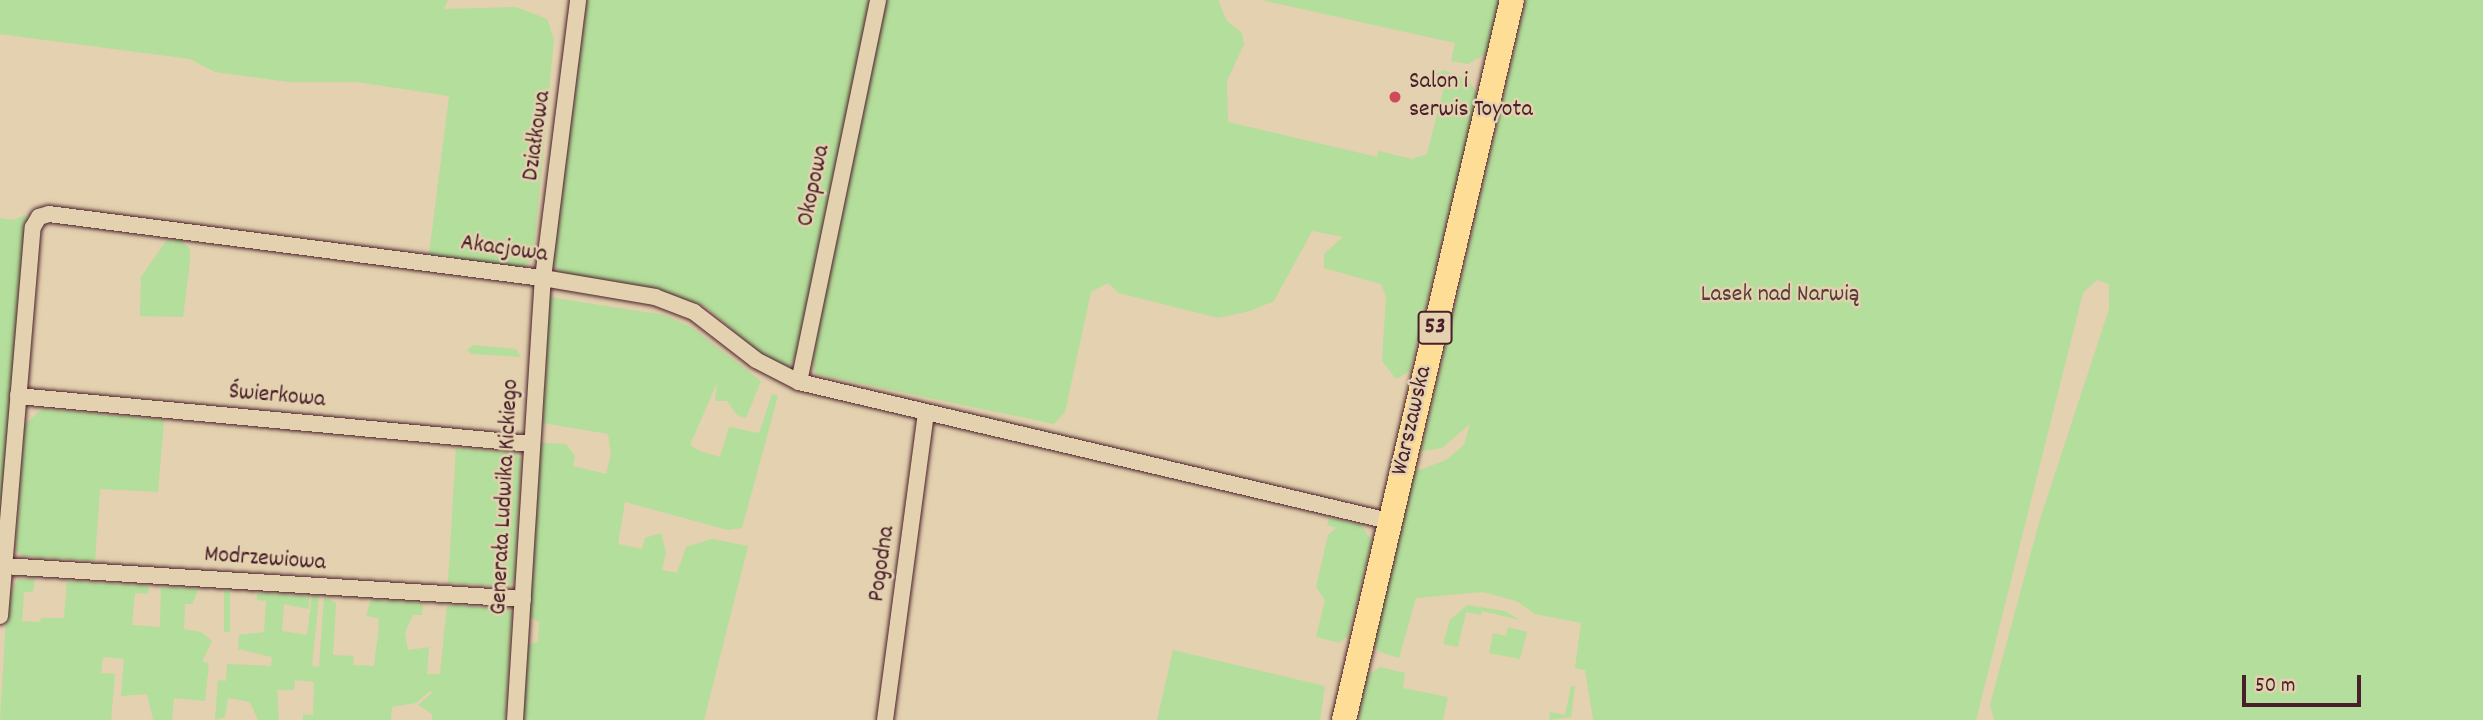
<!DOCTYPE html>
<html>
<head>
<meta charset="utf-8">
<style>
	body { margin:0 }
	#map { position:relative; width:2483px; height:720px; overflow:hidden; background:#e3d1af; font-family:Dekko,sans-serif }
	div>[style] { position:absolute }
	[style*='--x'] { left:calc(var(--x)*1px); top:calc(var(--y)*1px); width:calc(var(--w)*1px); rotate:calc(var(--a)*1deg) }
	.green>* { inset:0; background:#b4de9b; transform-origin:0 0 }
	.roads { filter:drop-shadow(0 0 2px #4a1f2b) drop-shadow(0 0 2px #4a1f2b) }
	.street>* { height:16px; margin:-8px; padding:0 8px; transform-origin:8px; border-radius:8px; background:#e3d1af }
	.primary>* { height:24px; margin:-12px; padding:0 12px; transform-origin:12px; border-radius:12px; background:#fedd96 }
	.dots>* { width:19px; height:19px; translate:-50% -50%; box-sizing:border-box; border:4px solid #e3d1af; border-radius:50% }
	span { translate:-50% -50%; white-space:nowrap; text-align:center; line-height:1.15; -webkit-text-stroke:5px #e3d1af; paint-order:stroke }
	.shield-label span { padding:2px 5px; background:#e3d1af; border:2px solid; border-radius:5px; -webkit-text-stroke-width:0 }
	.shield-label { font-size:23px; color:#4a1f2b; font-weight:700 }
	.poi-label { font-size:24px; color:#4a1f2b }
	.left { translate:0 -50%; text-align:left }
	.street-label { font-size:24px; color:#4a1f2b }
	.park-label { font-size:24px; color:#5a3c3c }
	.scale { position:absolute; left:2242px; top:675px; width:119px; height:32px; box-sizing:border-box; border:4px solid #4a1f2b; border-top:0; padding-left:9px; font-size:21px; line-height:24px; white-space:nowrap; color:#4a1f2b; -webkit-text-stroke:5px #e3d1af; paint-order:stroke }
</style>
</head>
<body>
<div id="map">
	<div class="green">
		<i style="clip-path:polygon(0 0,448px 0,444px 9px,516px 7px,547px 19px,554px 39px,533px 259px,519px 270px,429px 255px,449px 96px,357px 82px,289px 82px,215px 72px,190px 59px,0 34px)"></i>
		<i style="clip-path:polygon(587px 0,1218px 0,1227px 21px,1242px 33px,1244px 44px,1227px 81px,1228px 122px,1377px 157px,1378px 151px,1412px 159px,1427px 154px,1444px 87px,1435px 82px,1435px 74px,1444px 70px,1468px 80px,1478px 94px,1410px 371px,1396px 379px,1382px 361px,1386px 297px,1381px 284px,1324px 268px,1324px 254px,1343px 237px,1312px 231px,1274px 301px,1250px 311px,1218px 318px,1119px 293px,1108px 283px,1091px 292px,1065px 412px,1054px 424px,815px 374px,813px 358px,819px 321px,788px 368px,766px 358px,706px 307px,665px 293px,565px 276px,552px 265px)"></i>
		<i style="clip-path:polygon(1261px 0,1500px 0,1487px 53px,1468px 64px,1451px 61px,1455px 43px)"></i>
		<i style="clip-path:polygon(1526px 0,2483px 0,2483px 720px,1994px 720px,1990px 705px,2040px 519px,2109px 309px,2109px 284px,2097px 280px,2083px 293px,1976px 720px,1593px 720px,1585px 670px,1575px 668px,1581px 623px,1535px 614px,1516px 601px,1483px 592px,1416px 598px,1399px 658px,1380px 652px,1373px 644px,1414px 472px,1446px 460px,1464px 445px,1470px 424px,1442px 448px,1421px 451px)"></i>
		<i style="clip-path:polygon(25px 215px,29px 221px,0 578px,0 218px,13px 220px)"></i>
		<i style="clip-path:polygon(180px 240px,190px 249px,190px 261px,183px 317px,140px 316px,141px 277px,166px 241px)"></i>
		<i style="clip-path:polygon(549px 297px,665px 315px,691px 327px,761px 381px,746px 418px,737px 415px,727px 401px,715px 401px,717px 383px,690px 445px,700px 451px,720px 457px,729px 427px,759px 433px,772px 394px,778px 396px,742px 528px,728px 530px,625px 502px,618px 544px,642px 549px,645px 538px,661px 533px,666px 552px,662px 570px,677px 573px,686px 547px,712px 539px,748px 546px,704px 720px,523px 720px,527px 646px,538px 641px,539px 622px,529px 617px,540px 443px,566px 444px,575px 456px,573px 466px,606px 474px,611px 454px,608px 434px,543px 423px)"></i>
		<i style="clip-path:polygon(474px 345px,516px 349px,521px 357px,471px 354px,467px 350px)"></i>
		<i style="clip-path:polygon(42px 409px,164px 420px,158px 492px,100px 489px,95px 561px,23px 556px,16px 550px,23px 426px)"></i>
		<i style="clip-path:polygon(456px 448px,514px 453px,521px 459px,514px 581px,509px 586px,448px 583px)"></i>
		<i style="clip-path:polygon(1329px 518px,1361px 525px,1372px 541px,1348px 636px,1339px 643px,1316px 637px,1325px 600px,1316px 587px,1328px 535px,1336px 528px,1327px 525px)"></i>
		<i style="clip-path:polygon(18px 579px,35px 579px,33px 592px,24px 592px,22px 621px,40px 622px,41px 618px,64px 618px,67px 581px,149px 586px,148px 594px,135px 593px,132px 625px,160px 627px,161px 587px,199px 589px,192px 604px,185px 604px,184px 629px,201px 632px,212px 641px,202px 662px,209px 663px,205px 701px,174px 698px,172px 720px,153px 720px,147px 694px,121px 696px,124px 659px,103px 657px,101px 673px,115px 674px,111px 720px,0 720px,7px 600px)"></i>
		<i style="left:224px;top:591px;width:6px;height:41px"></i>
		<i style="clip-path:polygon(257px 593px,309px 596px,309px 609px,284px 604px,282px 631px,307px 635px,312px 596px,319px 596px,312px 666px,319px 667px,324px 597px,336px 603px,333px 655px,354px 656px,353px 665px,374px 666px,379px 625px,378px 618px,366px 616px,371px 600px,423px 603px,422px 615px,413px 615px,405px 633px,408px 650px,429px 647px,427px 674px,440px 674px,447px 605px,508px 609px,512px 614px,505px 720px,432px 720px,432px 714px,418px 705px,432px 693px,430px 691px,416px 703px,392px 707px,391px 720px,303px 720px,303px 714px,313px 715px,314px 682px,295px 680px,294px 690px,277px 690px,279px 720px,258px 720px,250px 702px,228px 698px,225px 717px,215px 720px,218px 680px,226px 681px,227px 664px,271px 666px,272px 657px,238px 649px,239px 635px,264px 632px,266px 601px,257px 600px)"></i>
		<i style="clip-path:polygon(1467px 605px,1505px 611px,1520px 620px,1482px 611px,1481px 615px,1466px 612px,1458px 647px,1443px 644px,1450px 620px)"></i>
		<i style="clip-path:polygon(1508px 627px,1527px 632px,1520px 659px,1489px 653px,1493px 633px,1506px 636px)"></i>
		<i style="clip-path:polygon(1173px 650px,1325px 686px,1320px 720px,1157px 720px)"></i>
		<i style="clip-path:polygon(1380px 667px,1405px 673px,1403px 688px,1448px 697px,1443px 720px,1358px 720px,1366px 676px)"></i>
		<i style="clip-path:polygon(1571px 686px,1575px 686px,1571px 717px,1549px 720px,1550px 712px,1565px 715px)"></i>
	</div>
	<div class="roads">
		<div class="street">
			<i style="--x:799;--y:382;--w:390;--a:-78.3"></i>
			<i style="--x:18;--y:396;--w:516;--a:5.34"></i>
			<i style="--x:4;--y:566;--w:520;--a:3.64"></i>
			<i style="--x:0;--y:616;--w:390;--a:-85.2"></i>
			<i style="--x:33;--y:227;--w:12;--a:-59"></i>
			<i style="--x:39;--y:217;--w:10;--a:-17"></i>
			<i style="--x:49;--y:214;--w:498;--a:7.4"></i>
			<i style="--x:543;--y:278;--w:114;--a:9.6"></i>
			<i style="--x:655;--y:297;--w:42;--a:21"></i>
			<i style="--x:694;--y:312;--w:78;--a:37.7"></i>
			<i style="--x:756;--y:360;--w:48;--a:27.1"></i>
			<i style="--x:799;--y:382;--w:606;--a:13.26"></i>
			<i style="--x:515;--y:720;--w:443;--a:-86.4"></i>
			<i style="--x:543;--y:278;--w:280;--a:-82.8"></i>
			<i style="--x:885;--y:720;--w:309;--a:-82.4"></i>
		</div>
		<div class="primary">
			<i style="--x:1344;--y:720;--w:739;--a:-76.87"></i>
		</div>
	</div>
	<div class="dots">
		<i style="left:1395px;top:97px;background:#d1495b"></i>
	</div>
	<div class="shield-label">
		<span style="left:1435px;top:328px">53</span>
	</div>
	<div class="poi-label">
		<span class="left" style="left:1409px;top:97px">Salon i<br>serwis Toyota</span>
	</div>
	<div class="street-label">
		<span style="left:538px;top:136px;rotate:-82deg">Działkowa</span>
		<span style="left:815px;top:186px;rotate:-78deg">Okopowa</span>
		<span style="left:504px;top:250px;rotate:8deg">Akacjowa</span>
		<span style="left:277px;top:397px;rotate:5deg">Świerkowa</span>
		<span style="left:1413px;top:421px;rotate:-77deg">Warszawska</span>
		<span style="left:506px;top:497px;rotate:-87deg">Generała Ludwika Kickiego</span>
		<span style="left:265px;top:560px;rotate:4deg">Modrzewiowa</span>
		<span style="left:883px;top:564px;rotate:-82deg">Pogodna</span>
	</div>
	<div class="park-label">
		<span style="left:1780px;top:296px">Lasek nad Narwią</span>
	</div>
	<div class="scale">50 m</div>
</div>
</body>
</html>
